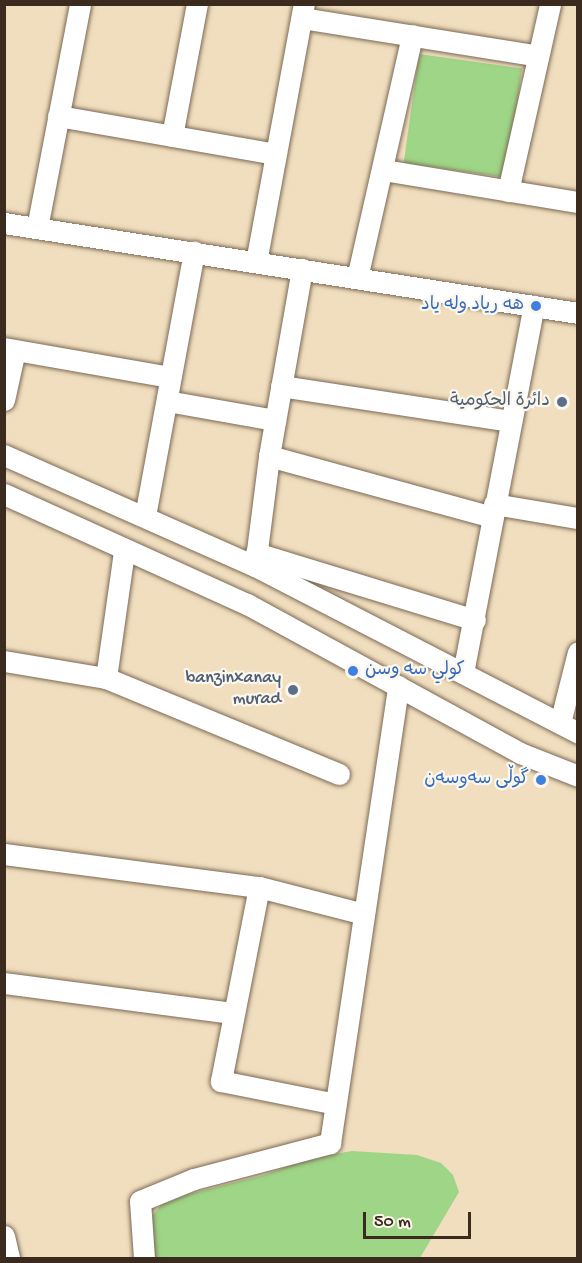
<!DOCTYPE html>
<html>
<head>
<meta charset="utf-8">
<style>
	body { margin:0 }
	#map { position:relative; width:582px; height:1263px; overflow:hidden; background:#f1debe; font-family:"Gochi Hand","Playpen Sans Arabic",sans-serif }
	div>[style] { position:absolute }
	[style*='--x'] { left:calc(var(--x)*1px); top:calc(var(--y)*1px); width:calc(var(--w)*1px); rotate:calc(var(--a)*1deg) }
	.green>* { inset:0; background:#9fd586; transform-origin:0 0 }
	.roads { filter:drop-shadow(0 0 2px #7b6956) drop-shadow(0 0 2px #7b6956) }
	.minor>* { height:21px; margin:-10.5px; padding:0 10.5px; transform-origin:10.5px; border-radius:10.5px; background:#fff }
	.dots>* { width:16px; height:16px; translate:-50% -50%; box-sizing:border-box; border:3px solid #fbf7ec; border-radius:50% }
	span { translate:-50% -50%; white-space:nowrap; text-align:center; line-height:1.15; -webkit-text-stroke:4.5px #fbf7ec; paint-order:stroke }
	.shop-label { font-size:18px; color:#366cbe }
	.right { translate:-100% -50%; text-align:right }
	.left { translate:0 -50%; text-align:left }
	.service-label { font-size:18px; color:#4e5e75 }
	.frame { position:absolute; inset:0; border:6px solid #3b2a1e; pointer-events:none }
	.scale { position:absolute; left:363px; top:1212px; width:108px; height:27px; box-sizing:border-box; border:3px solid #3b2a1e; border-top:0; padding-left:8px; font-size:18px; line-height:21px; white-space:nowrap; color:#3b2a1e; -webkit-text-stroke:4px #fbf7ec; paint-order:stroke }
</style>
</head>
<body>
<div id="map">
	<div class="green">
		<i style="left:419px;top:54px;width:104px;height:110px;rotate:8deg"></i>
		<i style="clip-path:polygon(352px 1151px,417px 1155px,441px 1163px,453px 1175px,459px 1192px,420px 1258px,148px 1258px,149px 1220px,165px 1200px,264px 1175px,308px 1159px)"></i>
	</div>
	<div class="roads">
		<div class="minor">
			<i style="--x:302;--y:18;--w:239;--a:9.1"></i>
			<i style="--x:58;--y:116;--w:220;--a:9.9"></i>
			<i style="--x:172;--y:136;--w:134;--a:-79.3"></i>
			<i style="--x:384;--y:170;--w:197;--a:9.4"></i>
			<i style="--x:508;--y:191;--w:192;--a:-77.3"></i>
			<i style="--x:4;--y:223;--w:581;--a:8.91"></i>
			<i style="--x:37;--y:228;--w:228;--a:-79.1"></i>
			<i style="--x:256;--y:262;--w:262;--a:-79.5"></i>
			<i style="--x:357;--y:278;--w:249;--a:-77.2"></i>
			<i style="--x:4;--y:348;--w:169;--a:9.9"></i>
			<i style="--x:281;--y:386;--w:233;--a:8.7"></i>
			<i style="--x:4;--y:400;--w:51;--a:-77.6"></i>
			<i style="--x:167;--y:401;--w:110;--a:10"></i>
			<i style="--x:4;--y:455;--w:274;--a:23.9"></i>
			<i style="--x:255;--y:566;--w:364;--a:27.3"></i>
			<i style="--x:269;--y:456;--w:231;--a:15.3"></i>
			<i style="--x:4;--y:494;--w:267;--a:24.4"></i>
			<i style="--x:247;--y:604;--w:311;--a:28.6"></i>
			<i style="--x:520;--y:753;--w:62;--a:21.6"></i>
			<i style="--x:494;--y:504;--w:85;--a:9.5"></i>
			<i style="--x:145;--y:516;--w:269;--a:-79.5"></i>
			<i style="--x:256;--y:553;--w:229;--a:17"></i>
			<i style="--x:255;--y:566;--w:111;--a:-82.7"></i>
			<i style="--x:269;--y:456;--w:190;--a:-80"></i>
			<i style="--x:4;--y:661;--w:103;--a:9.5"></i>
			<i style="--x:106;--y:678;--w:252;--a:22.4"></i>
			<i style="--x:463;--y:673;--w:374;--a:-79.1"></i>
			<i style="--x:106;--y:678;--w:128;--a:-81.9"></i>
			<i style="--x:560;--y:723;--w:73;--a:-75.8"></i>
			<i style="--x:4;--y:854;--w:257;--a:7.4"></i>
			<i style="--x:259;--y:887;--w:108;--a:14.4"></i>
			<i style="--x:259;--y:887;--w:198;--a:101.1"></i>
			<i style="--x:221;--y:1081;--w:117;--a:11.3"></i>
			<i style="--x:4;--y:983;--w:231;--a:7.5"></i>
			<i style="--x:4;--y:1236;--w:23;--a:77"></i>
			<i style="--x:144;--y:1258;--w:57;--a:-94"></i>
			<i style="--x:140;--y:1201;--w:58;--a:-22.2"></i>
			<i style="--x:194;--y:1179;--w:141;--a:-14.8"></i>
			<i style="--x:330;--y:1143;--w:462;--a:-81.5"></i>
		</div>
	</div>
	<div class="dots">
		<i style="left:536px;top:306px;background:#3f7fe0"></i>
		<i style="left:562px;top:402px;background:#5c6f8a"></i>
		<i style="left:353px;top:671px;background:#3f7fe0"></i>
		<i style="left:293px;top:690px;background:#5c6f8a"></i>
		<i style="left:541px;top:780px;background:#3f7fe0"></i>
	</div>
	<div class="shop-label">
		<span class="right" style="left:524px;top:306px">هه رياد وله ياد</span>
		<span class="left" style="left:365px;top:671px">كولي سه وسن</span>
		<span class="right" style="left:529px;top:780px">گوڵی سەوسەن</span>
	</div>
	<div class="service-label">
		<span class="right" style="left:550px;top:402px">دائرة الحكومية</span>
		<span class="right" style="left:281px;top:690px">banzinxanay<br>murad</span>
	</div>
	<div class="frame"></div>
	<div class="scale">50 m</div>
</div>
</body>
</html>
